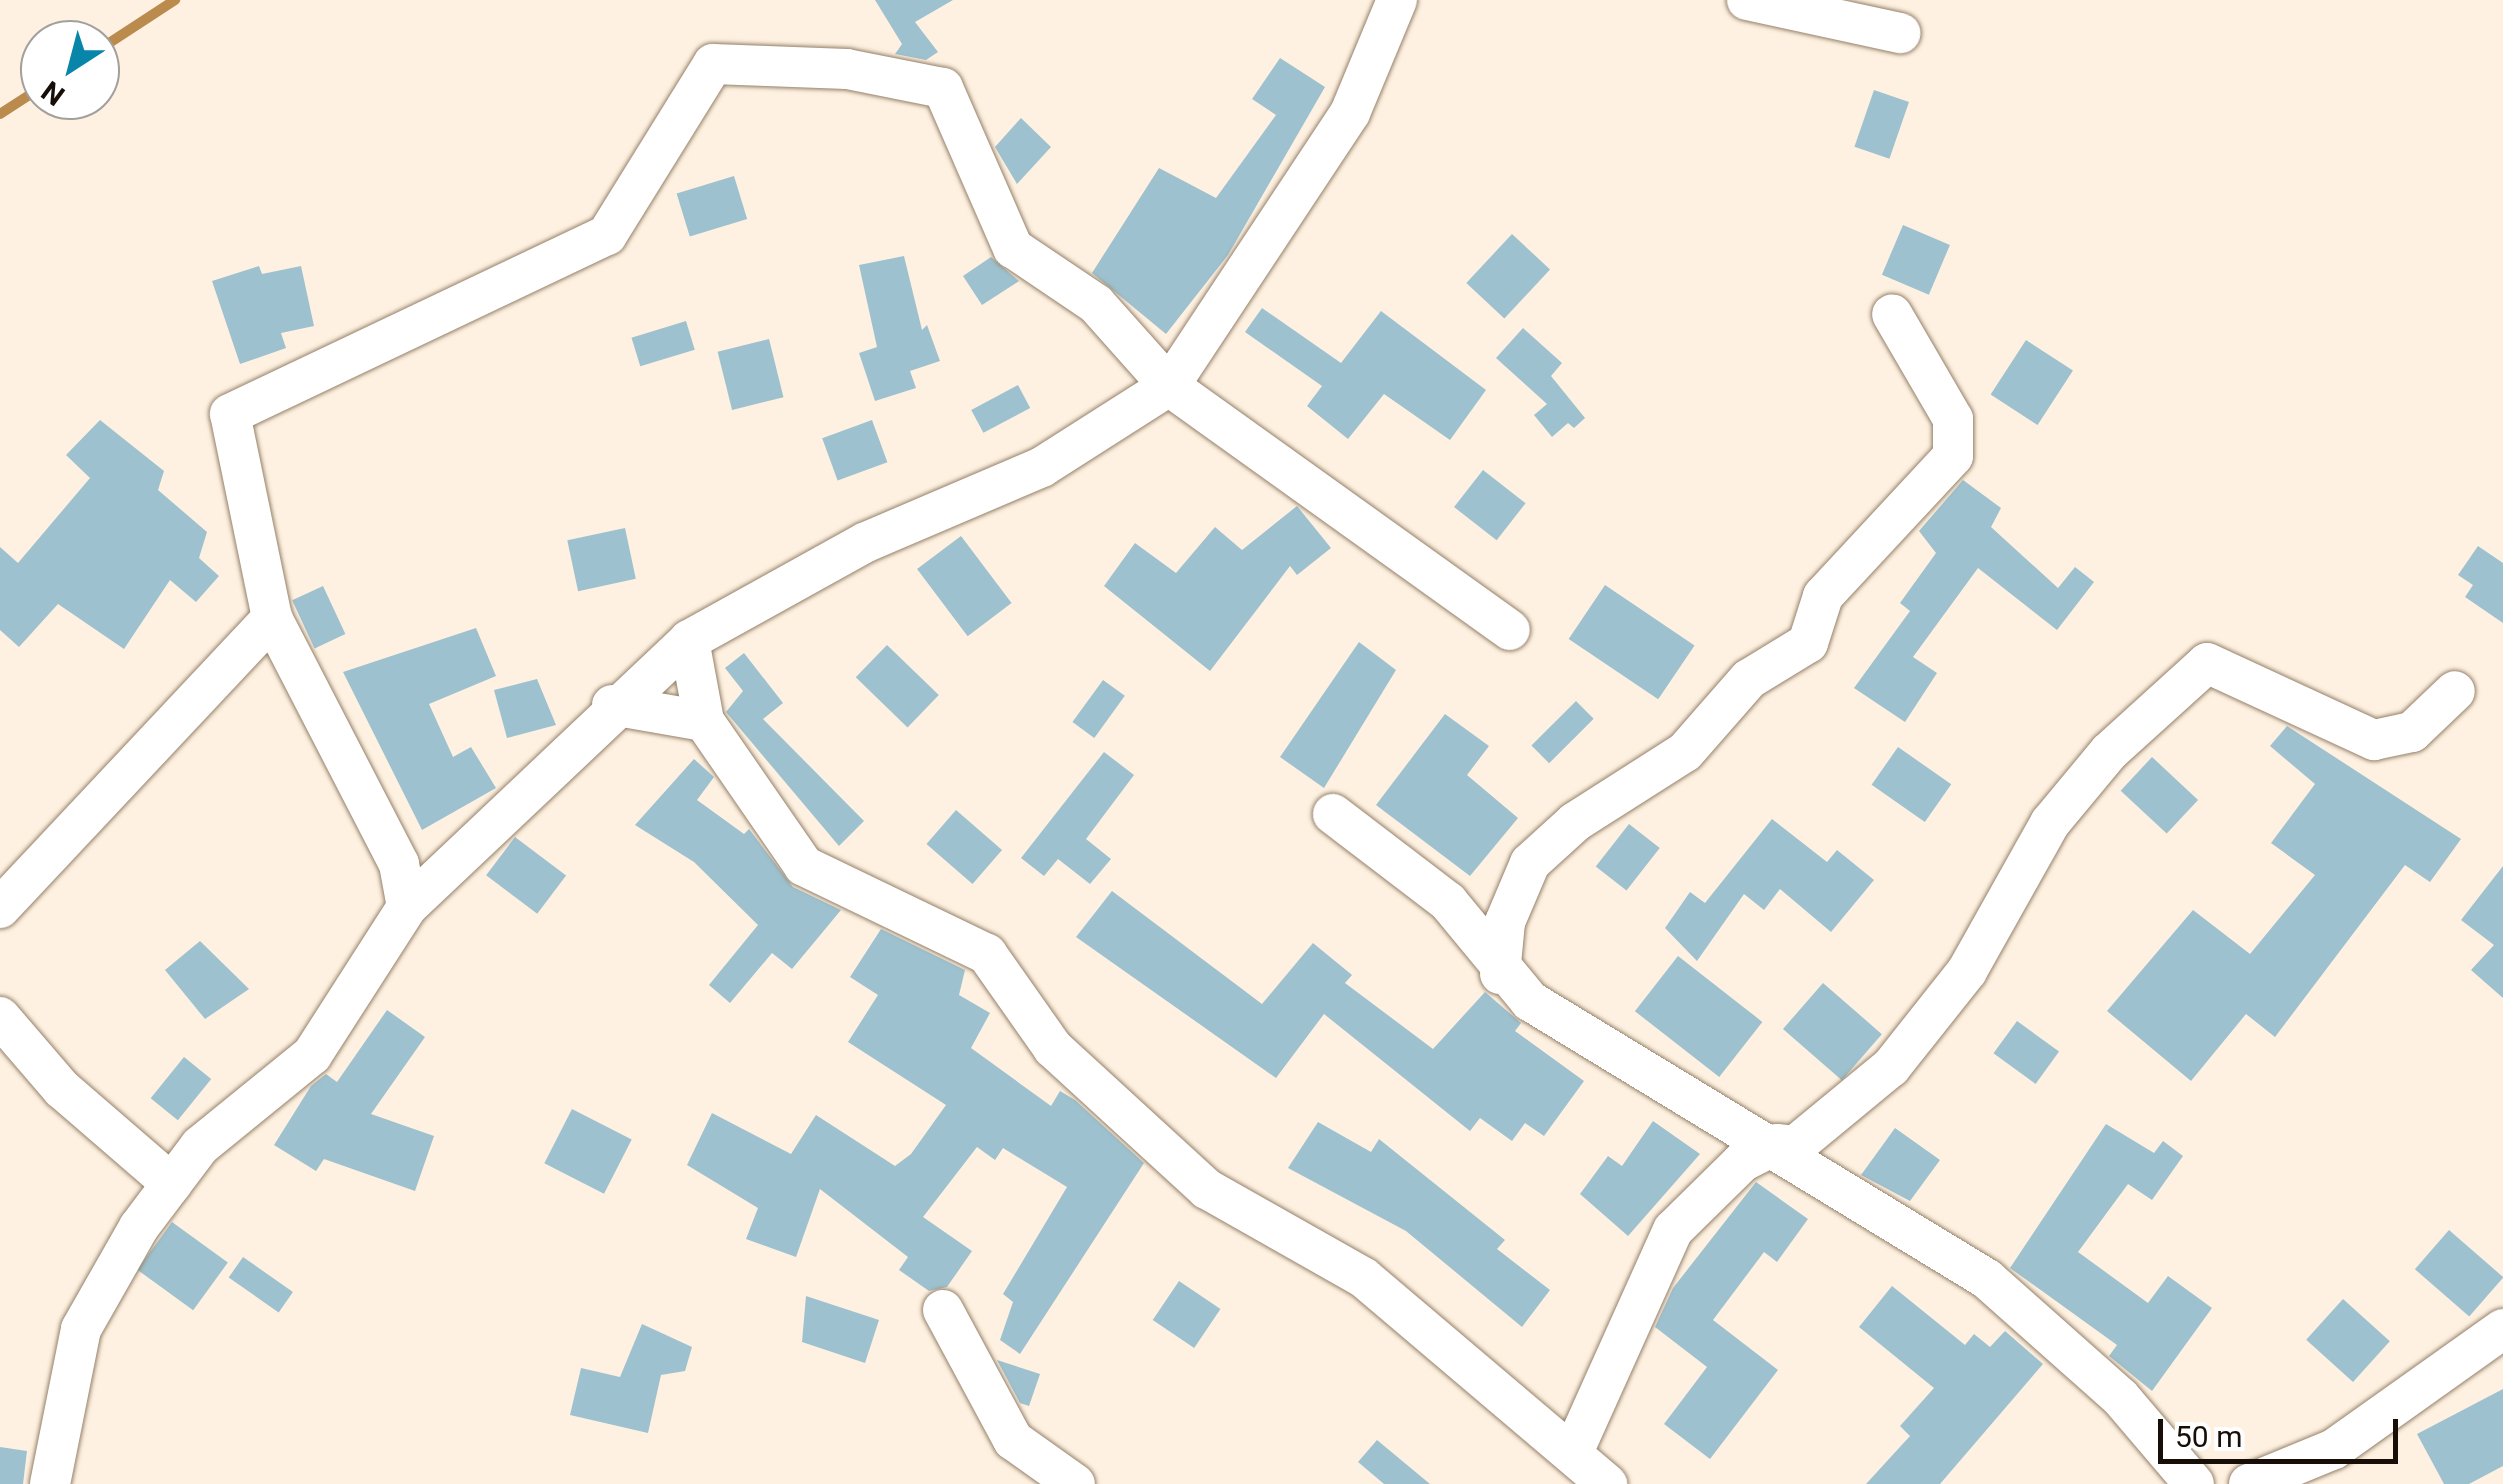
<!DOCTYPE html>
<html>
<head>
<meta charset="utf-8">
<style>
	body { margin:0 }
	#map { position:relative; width:2503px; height:1484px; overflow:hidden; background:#fef1e1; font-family:Roboto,sans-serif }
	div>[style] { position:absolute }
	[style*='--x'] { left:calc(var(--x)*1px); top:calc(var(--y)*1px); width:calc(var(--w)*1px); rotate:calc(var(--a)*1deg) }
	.stream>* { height:10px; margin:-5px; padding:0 5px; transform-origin:5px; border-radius:5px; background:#bb8b4e }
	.building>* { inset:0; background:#9ec1cf; transform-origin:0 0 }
	.roads { filter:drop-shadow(0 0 2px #958069) drop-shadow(0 0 2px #958069) }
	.minor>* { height:40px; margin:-20px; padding:0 20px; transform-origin:20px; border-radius:20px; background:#fff }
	span { translate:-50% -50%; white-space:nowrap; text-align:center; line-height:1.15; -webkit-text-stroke:8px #fff; paint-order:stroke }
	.north { position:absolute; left:20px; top:20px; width:100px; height:100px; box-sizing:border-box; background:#fff; border:2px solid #a29f9c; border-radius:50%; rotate:216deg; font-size:28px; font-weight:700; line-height:40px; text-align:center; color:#170f07 }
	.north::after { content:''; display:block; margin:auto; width:35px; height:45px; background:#0886a9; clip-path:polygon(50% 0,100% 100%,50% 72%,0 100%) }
	.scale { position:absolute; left:2158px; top:1419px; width:240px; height:45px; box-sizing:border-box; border:5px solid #170f07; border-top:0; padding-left:12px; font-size:30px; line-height:35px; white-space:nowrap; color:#170f07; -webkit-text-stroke:8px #fff; paint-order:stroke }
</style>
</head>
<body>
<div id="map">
	<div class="stream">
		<i style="--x:100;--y:49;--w:90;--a:-33.2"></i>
		<i style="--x:0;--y:114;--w:48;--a:-33"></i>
	</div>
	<div class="building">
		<i style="clip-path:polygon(875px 0,953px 0,915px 22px,938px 52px,926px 60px,895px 54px,902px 44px)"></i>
		<i style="clip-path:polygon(1280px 58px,1325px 87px,1228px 255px,1166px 334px,1092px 273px,1159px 168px,1216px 198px,1276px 115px,1252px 99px)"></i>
		<i style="left:1874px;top:90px;width:37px;height:60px;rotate:19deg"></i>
		<i style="clip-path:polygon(1021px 118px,1051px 147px,1017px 184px,995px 147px)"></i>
		<i style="left:734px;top:176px;width:45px;height:60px;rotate:73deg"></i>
		<i style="left:1903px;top:225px;width:51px;height:54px;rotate:23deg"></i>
		<i style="left:1512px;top:234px;width:52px;height:67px;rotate:43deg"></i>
		<i style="clip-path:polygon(904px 256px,922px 330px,927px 325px,940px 361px,910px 371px,916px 388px,875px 401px,859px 353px,877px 347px,859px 265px)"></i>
		<i style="clip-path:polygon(991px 257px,1019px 281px,982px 305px,963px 276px)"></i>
		<i style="clip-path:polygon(259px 266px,262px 274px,301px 266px,314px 326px,281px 333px,286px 348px,240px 364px,212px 281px)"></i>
		<i style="clip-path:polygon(1262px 308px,1341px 363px,1381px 311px,1486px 390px,1450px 440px,1384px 394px,1348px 439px,1307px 406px,1322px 386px,1245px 332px)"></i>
		<i style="left:686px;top:321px;width:30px;height:57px;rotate:73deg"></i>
		<i style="clip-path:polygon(1523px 328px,1562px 363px,1551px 376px,1585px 418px,1574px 428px,1568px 423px,1552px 437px,1534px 415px,1547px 404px,1496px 358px)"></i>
		<i style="left:769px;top:339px;width:60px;height:53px;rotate:76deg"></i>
		<i style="left:2026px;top:340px;width:56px;height:65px;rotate:33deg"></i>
		<i style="left:1018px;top:385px;width:26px;height:53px;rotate:62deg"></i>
		<i style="clip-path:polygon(100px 420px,164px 471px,158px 490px,207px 532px,199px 558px,219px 576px,196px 602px,170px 580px,124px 649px,58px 604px,19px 647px,0 630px,0 547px,18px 563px,90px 478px,66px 455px)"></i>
		<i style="left:872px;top:420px;width:45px;height:53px;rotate:70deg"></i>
		<i style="left:1483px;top:470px;width:54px;height:47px;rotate:38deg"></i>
		<i style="clip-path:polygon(1963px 480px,2001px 508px,1991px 527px,2058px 588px,2075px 567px,2094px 582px,2057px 630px,1978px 568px,1913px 657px,1937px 673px,1905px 722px,1854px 688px,1910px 611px,1900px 603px,1936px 553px,1919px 531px)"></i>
		<i style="clip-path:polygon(1297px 506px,1331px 548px,1297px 575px,1290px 566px,1210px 671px,1104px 586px,1135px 543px,1176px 573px,1215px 527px,1242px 550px)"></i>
		<i style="left:625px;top:528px;width:52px;height:59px;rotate:78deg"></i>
		<i style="left:961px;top:536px;width:84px;height:55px;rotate:53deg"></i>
		<i style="clip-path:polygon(2478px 546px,2503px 563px,2503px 623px,2465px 597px,2473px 585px,2458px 575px)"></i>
		<i style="left:1605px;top:585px;width:108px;height:65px;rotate:34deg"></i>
		<i style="left:323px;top:586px;width:53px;height:34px;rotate:65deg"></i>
		<i style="clip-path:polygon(476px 628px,496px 676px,429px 704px,453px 757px,471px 747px,496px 788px,422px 830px,343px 672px)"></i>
		<i style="clip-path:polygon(1359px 642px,1396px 670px,1324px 788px,1280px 757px)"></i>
		<i style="left:887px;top:645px;width:72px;height:45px;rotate:44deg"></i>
		<i style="clip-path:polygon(744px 653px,783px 703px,763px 719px,864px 821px,839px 846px,726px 712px,743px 691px,725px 668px)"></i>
		<i style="clip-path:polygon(537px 679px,556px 725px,507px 738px,494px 690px)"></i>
		<i style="left:1103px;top:680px;width:27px;height:52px;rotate:36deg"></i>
		<i style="left:1576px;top:701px;width:25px;height:63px;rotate:45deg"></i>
		<i style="clip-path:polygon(1445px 714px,1489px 746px,1467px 775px,1518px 818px,1470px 876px,1376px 805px)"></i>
		<i style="clip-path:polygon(2287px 726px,2461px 839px,2430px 882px,2405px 865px,2275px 1037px,2246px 1014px,2191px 1081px,2107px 1011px,2193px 910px,2250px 954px,2315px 875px,2271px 843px,2315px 784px,2270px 746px)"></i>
		<i style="left:1898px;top:747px;width:65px;height:46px;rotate:35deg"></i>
		<i style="clip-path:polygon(1104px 752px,1134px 775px,1086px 839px,1111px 859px,1090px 884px,1058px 859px,1044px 876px,1021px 858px)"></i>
		<i style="left:2152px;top:757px;width:63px;height:46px;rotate:43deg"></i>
		<i style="clip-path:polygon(694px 759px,714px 777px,697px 800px,744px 834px,749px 829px,793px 887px,841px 910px,792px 969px,772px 953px,730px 1003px,709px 985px,758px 925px,694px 862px,635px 825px)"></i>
		<i style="left:956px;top:810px;width:61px;height:45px;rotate:41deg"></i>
		<i style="clip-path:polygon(1772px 819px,1827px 862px,1837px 850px,1874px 880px,1831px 932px,1780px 889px,1764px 910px,1744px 894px,1697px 961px,1665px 928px,1690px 892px,1705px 903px)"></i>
		<i style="left:1629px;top:824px;width:39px;height:54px;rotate:38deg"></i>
		<i style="left:515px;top:837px;width:64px;height:48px;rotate:37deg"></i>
		<i style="clip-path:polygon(2503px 866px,2503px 998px,2471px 970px,2494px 945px,2461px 920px)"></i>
		<i style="clip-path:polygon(1112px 891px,1262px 1004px,1313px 943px,1352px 975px,1345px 983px,1433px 1049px,1485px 992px,1521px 1023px,1515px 1031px,1584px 1081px,1544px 1136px,1525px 1123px,1512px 1141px,1480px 1118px,1470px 1131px,1324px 1014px,1276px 1078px,1076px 937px)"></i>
		<i style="clip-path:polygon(881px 929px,965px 970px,959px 995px,990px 1013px,971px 1048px,1051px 1106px,1060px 1091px,1075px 1100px,1144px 1163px,1020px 1354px,1000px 1340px,1013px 1302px,1003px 1294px,1067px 1187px,1003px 1148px,995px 1160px,977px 1147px,923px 1217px,972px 1251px,947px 1287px,929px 1291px,899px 1270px,908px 1257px,820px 1189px,796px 1257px,746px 1239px,758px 1208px,687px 1165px,712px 1113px,791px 1154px,816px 1115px,895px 1166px,911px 1154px,946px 1105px,848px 1042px,878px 995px,850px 977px)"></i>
		<i style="clip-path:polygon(200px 941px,249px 989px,205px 1019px,165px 970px)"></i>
		<i style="left:1678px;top:956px;width:107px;height:70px;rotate:38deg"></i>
		<i style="left:1823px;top:983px;width:78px;height:61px;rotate:41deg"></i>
		<i style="clip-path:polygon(387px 1010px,425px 1037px,371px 1114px,434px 1136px,415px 1191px,324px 1159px,316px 1171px,274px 1145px,311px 1086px,326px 1074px,337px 1082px)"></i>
		<i style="left:2017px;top:1021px;width:52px;height:40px;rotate:36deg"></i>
		<i style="left:184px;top:1057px;width:35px;height:53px;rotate:39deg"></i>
		<i style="left:572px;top:1109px;width:67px;height:61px;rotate:27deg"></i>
		<i style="clip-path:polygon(1653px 1121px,1700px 1154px,1628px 1236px,1580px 1194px,1608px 1156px,1622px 1166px)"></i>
		<i style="clip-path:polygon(1318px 1122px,1371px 1152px,1379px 1139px,1505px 1240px,1497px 1249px,1550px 1290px,1522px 1327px,1406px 1231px,1288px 1168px)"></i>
		<i style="clip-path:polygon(2106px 1124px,2154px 1153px,2163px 1141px,2183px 1156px,2152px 1200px,2128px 1184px,2078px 1252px,2148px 1303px,2168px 1276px,2212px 1308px,2152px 1391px,2109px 1356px,2117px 1345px,2010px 1268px)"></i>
		<i style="clip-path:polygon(1895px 1128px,1940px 1160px,1910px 1201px,1861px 1175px)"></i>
		<i style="clip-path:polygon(1756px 1182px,1808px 1219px,1777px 1262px,1764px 1252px,1713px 1320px,1778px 1370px,1710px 1459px,1664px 1424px,1707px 1367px,1655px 1327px,1673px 1288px)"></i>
		<i style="left:172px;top:1222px;width:69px;height:59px;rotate:36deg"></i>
		<i style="left:2449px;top:1230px;width:72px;height:52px;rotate:41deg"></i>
		<i style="left:243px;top:1257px;width:61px;height:25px;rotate:35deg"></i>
		<i style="left:1179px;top:1281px;width:50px;height:47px;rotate:34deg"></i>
		<i style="clip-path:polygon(1892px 1286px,1965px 1345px,1974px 1334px,1990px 1347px,2005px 1331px,2043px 1364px,1940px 1484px,1866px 1484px,1910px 1436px,1900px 1426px,1934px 1388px,1859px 1327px)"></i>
		<i style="clip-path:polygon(806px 1296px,879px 1320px,865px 1363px,802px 1342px)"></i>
		<i style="left:2343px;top:1299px;width:63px;height:55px;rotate:42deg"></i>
		<i style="clip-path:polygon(642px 1324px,692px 1347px,685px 1371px,661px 1375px,648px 1433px,570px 1415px,581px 1368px,620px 1377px)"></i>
		<i style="clip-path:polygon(997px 1360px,1040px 1374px,1029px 1406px,1020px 1403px)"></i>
		<i style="clip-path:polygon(2503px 1389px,2503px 1466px,2469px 1484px,2444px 1484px,2417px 1434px)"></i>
		<i style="clip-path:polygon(1377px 1440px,1430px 1484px,1384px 1484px,1358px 1462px)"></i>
		<i style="clip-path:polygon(0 1447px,27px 1451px,23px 1484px,0 1484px)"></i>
	</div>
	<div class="roads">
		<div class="minor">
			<i style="--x:1397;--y:0;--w:122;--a:112.6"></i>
			<i style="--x:1350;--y:113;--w:328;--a:123.5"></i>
			<i style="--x:1169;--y:386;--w:151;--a:147.5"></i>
			<i style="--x:1042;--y:467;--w:191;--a:156.9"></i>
			<i style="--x:866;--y:542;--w:202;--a:151"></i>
			<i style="--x:689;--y:640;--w:82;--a:79.5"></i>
			<i style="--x:704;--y:721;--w:176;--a:55.4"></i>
			<i style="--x:804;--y:866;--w:203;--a:25.7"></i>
			<i style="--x:987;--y:954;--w:115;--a:54.9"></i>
			<i style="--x:1053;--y:1048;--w:209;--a:42.5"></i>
			<i style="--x:1207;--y:1189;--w:180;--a:29.5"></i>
			<i style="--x:1364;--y:1278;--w:319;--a:40.3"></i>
			<i style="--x:1747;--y:0;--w:157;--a:12.2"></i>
			<i style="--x:612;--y:705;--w:93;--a:9.9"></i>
			<i style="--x:1333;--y:814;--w:145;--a:37.4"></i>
			<i style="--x:1448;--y:902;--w:129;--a:50.4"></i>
			<i style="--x:1530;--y:1001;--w:535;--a:31.31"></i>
			<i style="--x:1987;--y:1279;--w:178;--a:41.6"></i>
			<i style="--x:2120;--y:1397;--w:114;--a:49.6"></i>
			<i style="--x:407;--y:907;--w:388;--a:-43.4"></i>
			<i style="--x:0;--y:908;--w:398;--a:-46.8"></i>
			<i style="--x:1500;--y:974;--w:52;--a:-84.5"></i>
			<i style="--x:1505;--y:922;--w:64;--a:-67"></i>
			<i style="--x:1530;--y:863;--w:61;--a:-42.3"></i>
			<i style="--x:1575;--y:822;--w:130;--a:-32.5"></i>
			<i style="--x:1685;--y:752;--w:97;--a:-48.8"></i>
			<i style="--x:1749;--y:679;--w:69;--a:-31.4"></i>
			<i style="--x:1808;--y:643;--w:49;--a:-72.3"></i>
			<i style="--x:1823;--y:596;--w:191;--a:-47.1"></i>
			<i style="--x:1953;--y:456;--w:37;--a:-90"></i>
			<i style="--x:1953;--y:419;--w:121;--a:-120.2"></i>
			<i style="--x:0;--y:1017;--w:95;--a:49.3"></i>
			<i style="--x:62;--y:1089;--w:145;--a:40.8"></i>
			<i style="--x:943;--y:1310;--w:148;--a:61.7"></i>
			<i style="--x:1013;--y:1440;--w:76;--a:35.4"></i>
			<i style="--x:1574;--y:1450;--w:241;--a:-65.8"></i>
			<i style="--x:1673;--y:1230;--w:97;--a:-44.6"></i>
			<i style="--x:1742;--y:1162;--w:39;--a:-27"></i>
			<i style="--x:1777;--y:1144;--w:18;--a:6"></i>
			<i style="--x:1795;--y:1146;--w:124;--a:-39.5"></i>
			<i style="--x:1891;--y:1067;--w:122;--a:-51.6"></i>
			<i style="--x:1967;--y:971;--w:170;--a:-60.7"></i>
			<i style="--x:2050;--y:823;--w:92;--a:-50.3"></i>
			<i style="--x:2109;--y:752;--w:132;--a:-42.2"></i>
			<i style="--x:2207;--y:663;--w:184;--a:24.8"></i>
			<i style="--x:2374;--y:740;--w:39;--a:-12"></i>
			<i style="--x:2412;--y:732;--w:59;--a:-43.6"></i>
			<i style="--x:50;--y:1484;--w:158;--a:-78.7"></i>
			<i style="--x:81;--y:1329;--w:117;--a:-60.4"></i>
			<i style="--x:139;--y:1227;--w:101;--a:-53"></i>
			<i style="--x:200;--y:1146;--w:144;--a:-39.1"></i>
			<i style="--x:312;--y:1055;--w:176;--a:-57.3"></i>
			<i style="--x:407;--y:907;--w:44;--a:-100.5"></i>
			<i style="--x:399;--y:864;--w:277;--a:-117.3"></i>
			<i style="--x:272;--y:618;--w:208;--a:-101.6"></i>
			<i style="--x:230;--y:414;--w:417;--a:-25.4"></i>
			<i style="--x:607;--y:235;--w:201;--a:-58.2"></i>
			<i style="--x:713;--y:64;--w:134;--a:2.1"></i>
			<i style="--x:847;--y:69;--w:98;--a:11.2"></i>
			<i style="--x:943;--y:88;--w:175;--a:66.4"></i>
			<i style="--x:1013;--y:248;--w:100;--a:34"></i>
			<i style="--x:1096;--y:304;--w:110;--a:48.3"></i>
			<i style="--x:1169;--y:386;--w:419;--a:35.6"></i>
			<i style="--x:2249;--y:1484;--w:92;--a:-22.4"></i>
			<i style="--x:2334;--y:1449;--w:207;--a:-35.4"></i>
		</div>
	</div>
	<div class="north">N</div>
	<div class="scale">50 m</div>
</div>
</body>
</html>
